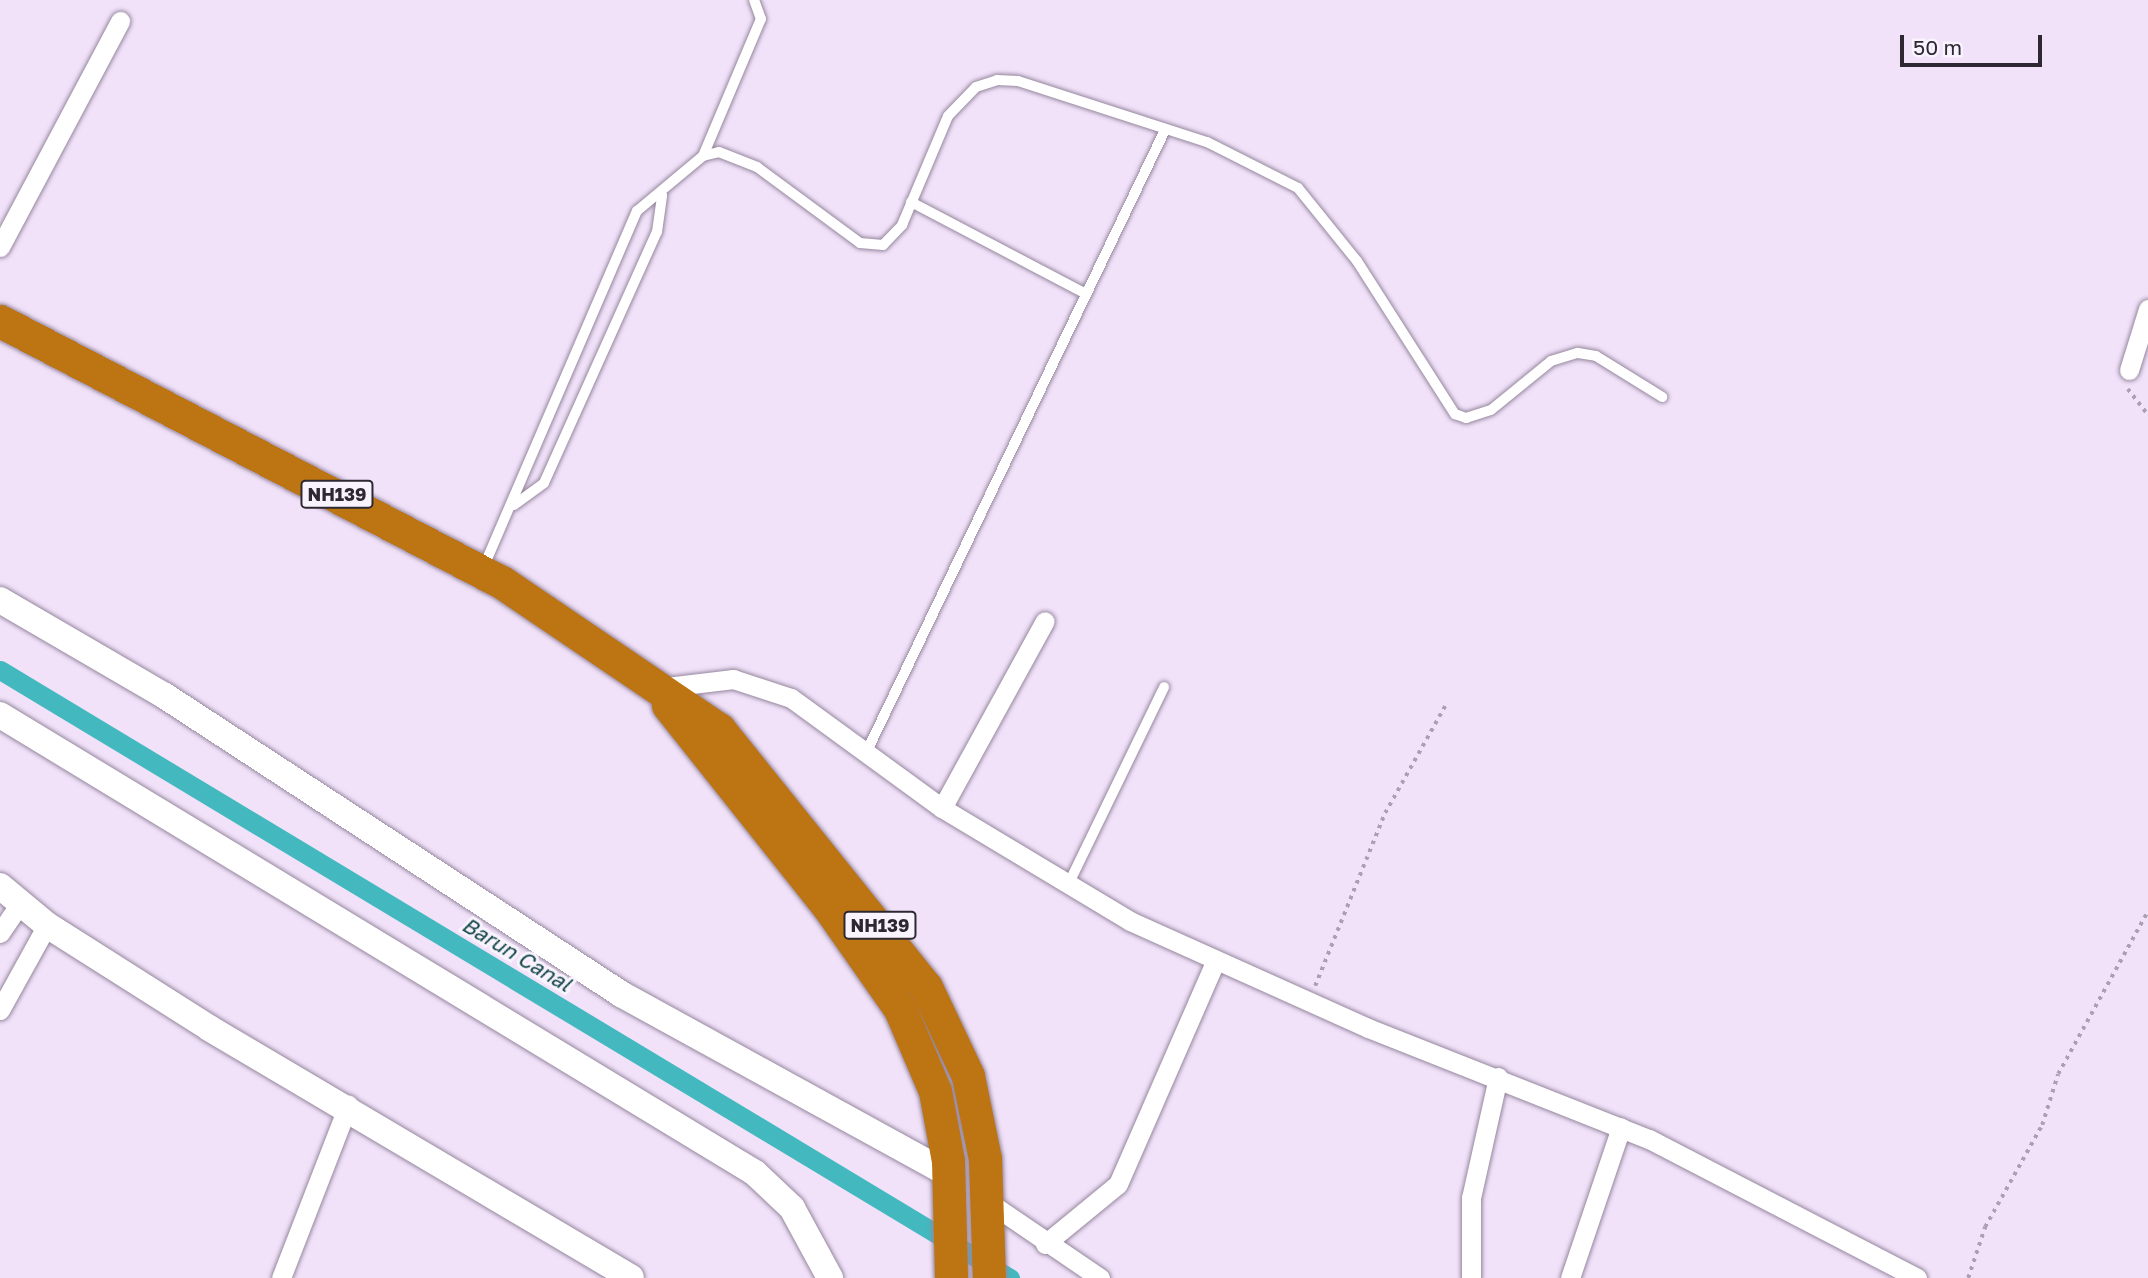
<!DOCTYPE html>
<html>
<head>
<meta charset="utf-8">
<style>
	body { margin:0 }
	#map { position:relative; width:2148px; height:1278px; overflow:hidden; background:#f1e2fa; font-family:"Golos Text",sans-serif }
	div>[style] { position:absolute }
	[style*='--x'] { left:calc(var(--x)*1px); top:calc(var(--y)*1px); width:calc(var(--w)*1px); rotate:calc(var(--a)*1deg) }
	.canal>* { height:19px; margin:-9.5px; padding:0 9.5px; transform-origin:9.5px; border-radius:9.5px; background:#43b8bf }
	.path>* { height:3.5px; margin-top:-1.75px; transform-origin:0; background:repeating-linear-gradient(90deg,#aba0b2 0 3.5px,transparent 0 8.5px) }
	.roads { filter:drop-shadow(0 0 2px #95879d) drop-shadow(0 0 2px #95879d) }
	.lane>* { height:10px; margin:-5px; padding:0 5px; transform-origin:5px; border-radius:5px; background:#fff }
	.street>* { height:19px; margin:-9.5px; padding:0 9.5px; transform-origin:9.5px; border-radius:9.5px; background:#fff }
	.secondary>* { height:26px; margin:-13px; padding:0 13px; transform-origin:13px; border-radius:13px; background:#fff }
	.highway>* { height:33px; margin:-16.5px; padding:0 16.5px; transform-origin:16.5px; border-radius:16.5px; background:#bd7412 }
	span { translate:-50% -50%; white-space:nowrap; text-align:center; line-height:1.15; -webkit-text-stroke:6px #f9f3fd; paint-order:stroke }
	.shield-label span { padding:2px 5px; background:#f9f3fd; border:2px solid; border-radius:5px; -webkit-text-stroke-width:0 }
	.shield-label { font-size:18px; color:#2d2831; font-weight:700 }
	.water-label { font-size:21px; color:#15484b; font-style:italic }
	.scale { position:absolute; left:1900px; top:35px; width:142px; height:32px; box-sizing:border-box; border:4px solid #2d2831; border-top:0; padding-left:9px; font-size:21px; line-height:24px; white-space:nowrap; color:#2d2831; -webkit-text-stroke:5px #f9f3fd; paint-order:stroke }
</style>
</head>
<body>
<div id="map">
	<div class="canal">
		<i style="--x:0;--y:670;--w:1179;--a:31.05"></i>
	</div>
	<div class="path">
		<i style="--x:2128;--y:389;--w:33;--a:52"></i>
		<i style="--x:1315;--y:986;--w:187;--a:-68"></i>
		<i style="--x:1385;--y:813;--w:123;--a:-60.7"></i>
		<i style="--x:1968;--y:1278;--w:54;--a:-71.6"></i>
		<i style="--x:1985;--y:1227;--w:117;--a:-60.8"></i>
		<i style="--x:2042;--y:1125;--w:53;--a:-72.6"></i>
		<i style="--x:2058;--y:1074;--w:186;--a:-61.1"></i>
	</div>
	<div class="roads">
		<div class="lane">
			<i style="--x:703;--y:156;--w:149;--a:-67.1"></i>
			<i style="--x:761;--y:19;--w:20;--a:-110"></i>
			<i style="--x:911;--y:202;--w:198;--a:27.7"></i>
			<i style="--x:514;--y:505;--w:37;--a:-36"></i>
			<i style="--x:544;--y:483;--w:275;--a:-65.8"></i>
			<i style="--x:657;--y:232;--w:37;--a:-82"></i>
			<i style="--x:484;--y:566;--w:387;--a:-66.7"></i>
			<i style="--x:637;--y:211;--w:86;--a:-39.8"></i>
			<i style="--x:703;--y:156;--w:16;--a:-14"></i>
			<i style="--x:719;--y:152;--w:41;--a:21.5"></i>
			<i style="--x:757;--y:167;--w:128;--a:36.4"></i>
			<i style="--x:860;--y:243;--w:23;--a:5"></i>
			<i style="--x:883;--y:245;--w:28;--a:-46"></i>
			<i style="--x:902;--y:225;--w:118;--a:-67.1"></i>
			<i style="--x:948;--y:116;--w:40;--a:-46"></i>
			<i style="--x:976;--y:87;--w:22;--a:-18"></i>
			<i style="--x:997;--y:80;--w:21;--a:3"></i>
			<i style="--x:1018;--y:81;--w:199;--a:17.9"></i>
			<i style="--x:1207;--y:142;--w:102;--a:26.8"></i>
			<i style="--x:1298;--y:188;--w:94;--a:51.1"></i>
			<i style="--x:1357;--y:261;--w:182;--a:57.4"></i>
			<i style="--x:1455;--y:414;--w:12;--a:20"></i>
			<i style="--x:1466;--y:418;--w:26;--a:-18"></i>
			<i style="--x:1491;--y:410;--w:77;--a:-39.2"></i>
			<i style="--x:1551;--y:361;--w:28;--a:-17"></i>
			<i style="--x:1578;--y:353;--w:18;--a:9"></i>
			<i style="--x:1596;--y:356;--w:78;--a:31.8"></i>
			<i style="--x:866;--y:753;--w:691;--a:-64.36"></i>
			<i style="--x:1068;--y:885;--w:220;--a:-64.1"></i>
		</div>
		<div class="street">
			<i style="--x:0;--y:247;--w:256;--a:-62"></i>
			<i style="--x:2129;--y:370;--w:64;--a:-72.7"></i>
			<i style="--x:658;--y:688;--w:76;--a:-6.8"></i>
			<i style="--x:733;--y:679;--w:61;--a:18.1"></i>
			<i style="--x:791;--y:698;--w:187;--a:36.1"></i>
			<i style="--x:942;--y:808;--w:219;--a:31"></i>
			<i style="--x:1130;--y:921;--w:261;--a:24.2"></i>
			<i style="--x:1368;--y:1028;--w:302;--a:21.6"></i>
			<i style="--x:1649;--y:1139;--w:302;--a:27.4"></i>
			<i style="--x:942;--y:808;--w:213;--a:-61.2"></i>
			<i style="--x:0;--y:933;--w:36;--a:-56"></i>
			<i style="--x:0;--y:1010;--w:97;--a:-61.1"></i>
			<i style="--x:987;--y:1201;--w:137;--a:34.3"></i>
			<i style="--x:1045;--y:1244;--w:94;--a:-39.4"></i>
			<i style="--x:1118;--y:1184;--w:244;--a:-66.4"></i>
			<i style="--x:281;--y:1278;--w:186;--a:-68.8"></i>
			<i style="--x:1471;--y:1278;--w:80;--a:-90"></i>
			<i style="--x:1471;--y:1198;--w:124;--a:-77.4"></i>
			<i style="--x:1570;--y:1278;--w:159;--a:-71.3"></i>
		</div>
		<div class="secondary">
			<i style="--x:0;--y:600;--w:191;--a:30.2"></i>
			<i style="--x:165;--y:696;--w:545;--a:33.16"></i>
			<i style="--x:621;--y:994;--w:374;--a:28.8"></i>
			<i style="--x:0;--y:715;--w:883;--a:31.24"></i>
			<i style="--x:755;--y:1173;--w:51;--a:43.4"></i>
			<i style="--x:792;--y:1208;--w:80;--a:61.5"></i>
			<i style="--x:0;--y:886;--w:61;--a:39.7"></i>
			<i style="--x:47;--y:925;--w:192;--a:32.4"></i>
			<i style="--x:209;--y:1028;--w:490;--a:30.6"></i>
		</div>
		<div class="highway">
			<i style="--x:0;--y:321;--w:567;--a:27.51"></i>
			<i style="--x:503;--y:583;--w:261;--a:34.1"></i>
			<i style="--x:719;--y:729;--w:331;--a:51.3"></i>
			<i style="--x:926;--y:987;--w:98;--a:64.7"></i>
			<i style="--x:968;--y:1076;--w:85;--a:78.4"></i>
			<i style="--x:985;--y:1159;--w:119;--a:88.1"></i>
			<i style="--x:668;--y:705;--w:257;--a:51.5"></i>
			<i style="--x:828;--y:906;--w:126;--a:55"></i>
			<i style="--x:900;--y:1009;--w:89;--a:66.9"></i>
			<i style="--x:935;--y:1091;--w:71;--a:79.5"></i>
			<i style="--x:948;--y:1161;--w:117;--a:88.5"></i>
		</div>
	</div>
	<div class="shield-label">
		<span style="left:337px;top:494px">NH139</span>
		<span style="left:880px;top:925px">NH139</span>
	</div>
	<div class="water-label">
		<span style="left:517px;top:954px;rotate:31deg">Barun Canal</span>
	</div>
	<div class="scale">50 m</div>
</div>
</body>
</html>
